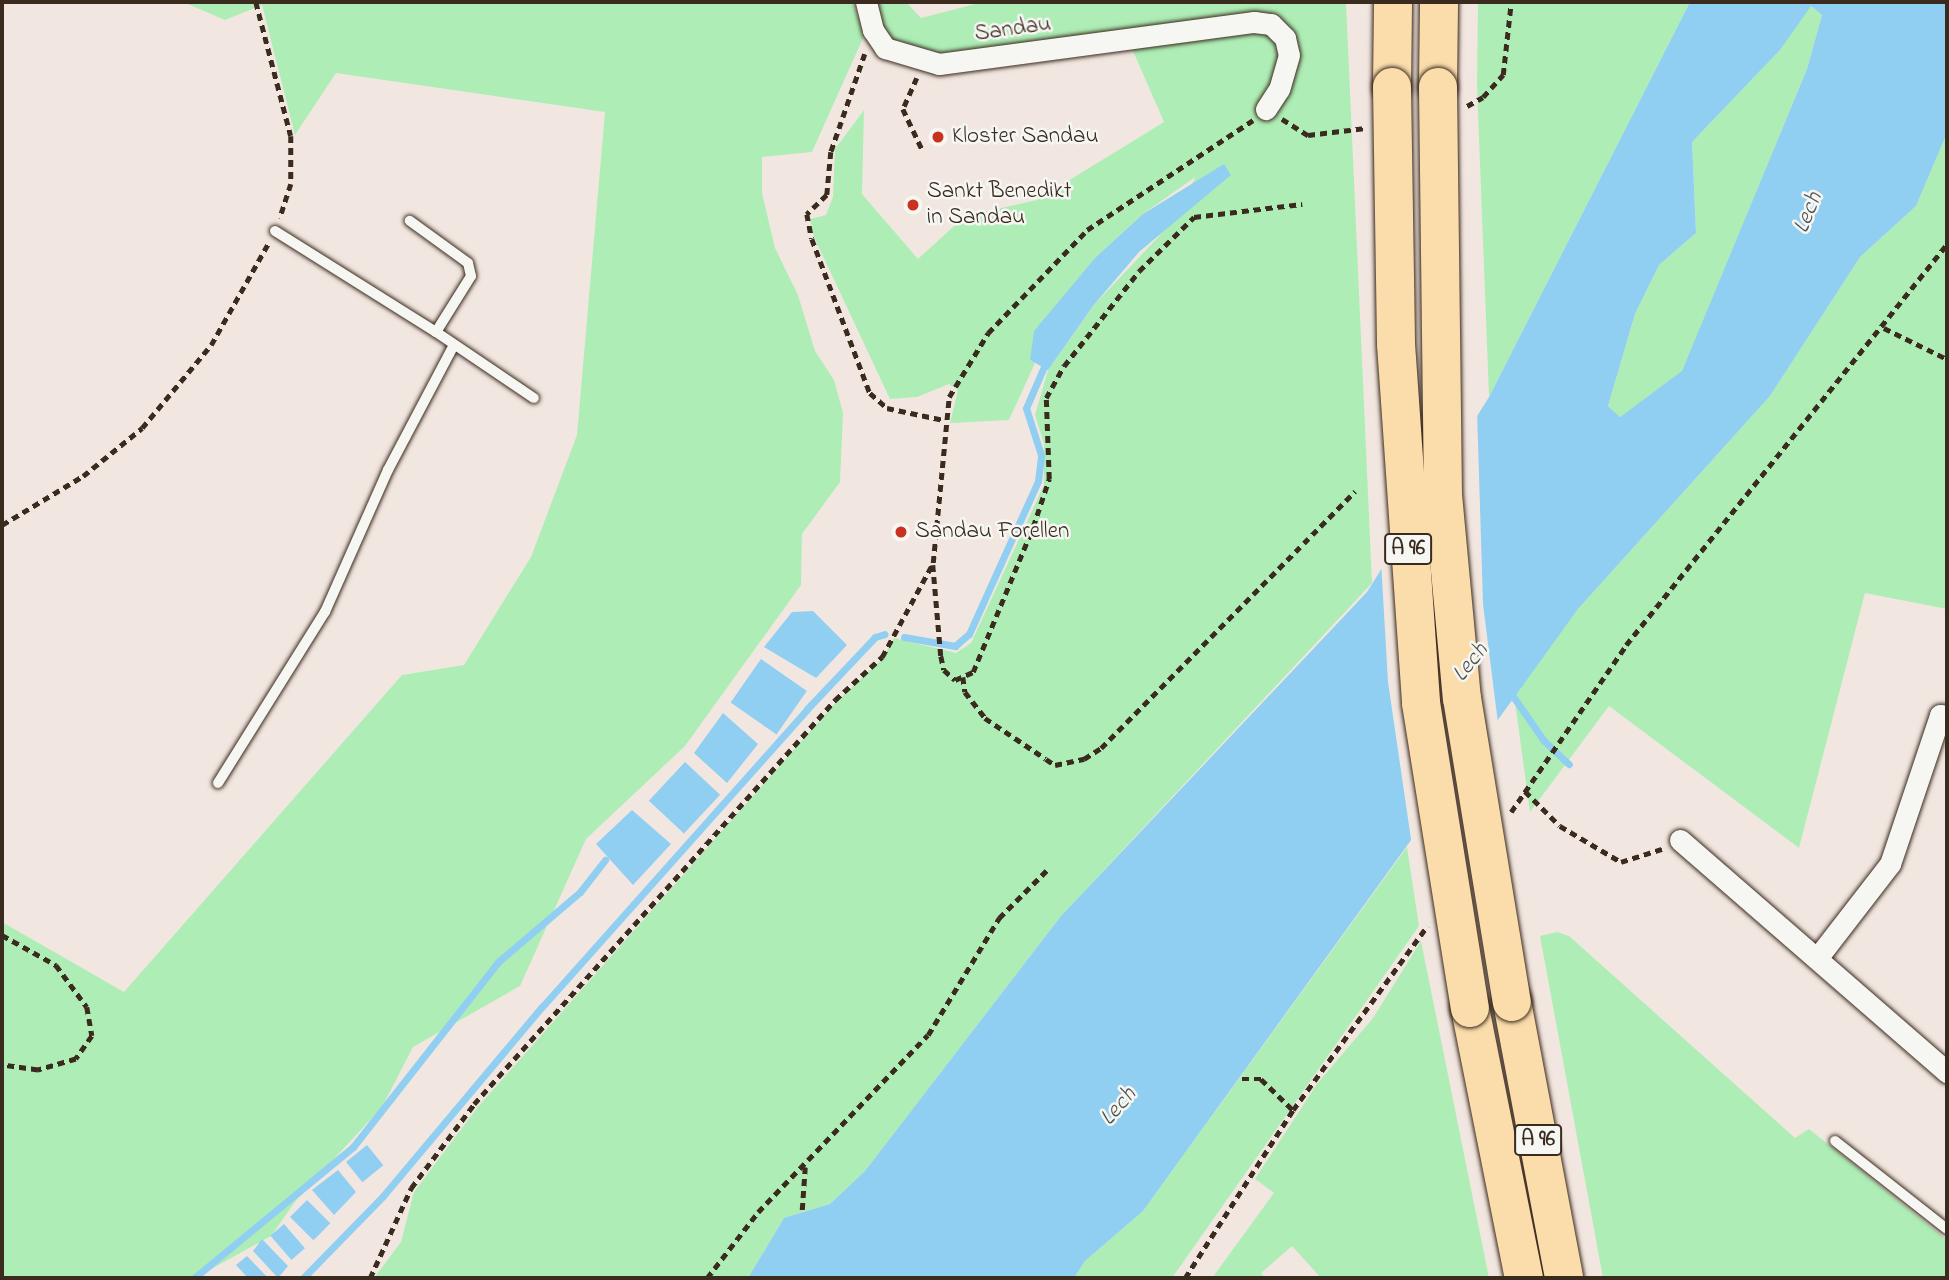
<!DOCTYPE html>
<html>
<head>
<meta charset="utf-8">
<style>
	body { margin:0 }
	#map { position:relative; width:1949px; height:1280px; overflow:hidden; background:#f2e7e0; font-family:"Indie Flower",sans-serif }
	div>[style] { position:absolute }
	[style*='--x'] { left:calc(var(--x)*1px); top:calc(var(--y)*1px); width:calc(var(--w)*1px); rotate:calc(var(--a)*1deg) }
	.green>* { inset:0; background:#aeeeb6 }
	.water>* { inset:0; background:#90cff1; transform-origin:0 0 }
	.pier>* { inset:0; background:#f2e7e0 }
	.stream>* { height:7px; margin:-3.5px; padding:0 3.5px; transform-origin:3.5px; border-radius:3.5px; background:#90cff1 }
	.path>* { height:4.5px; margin-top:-2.25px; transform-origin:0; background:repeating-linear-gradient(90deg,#3b2a1e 0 7px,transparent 0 12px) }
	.roads { filter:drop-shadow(0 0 2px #3b2a1e) drop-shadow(0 0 2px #3b2a1e) }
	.service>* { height:10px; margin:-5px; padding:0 5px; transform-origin:5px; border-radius:5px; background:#f6f6f2 }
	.minor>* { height:21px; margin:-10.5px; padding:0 10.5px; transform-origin:10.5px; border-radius:10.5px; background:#f6f6f2 }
	.motorway>* { height:38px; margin:-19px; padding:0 19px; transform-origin:19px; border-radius:19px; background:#fbddab }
	.bridges { filter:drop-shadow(0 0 2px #3b2a1e) drop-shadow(0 0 2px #3b2a1e) }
	.motorway-bridge>* { height:38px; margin:-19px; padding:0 19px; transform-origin:19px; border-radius:19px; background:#fbddab }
	.dots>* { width:19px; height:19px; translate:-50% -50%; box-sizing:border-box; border:4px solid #f6f6f2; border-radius:50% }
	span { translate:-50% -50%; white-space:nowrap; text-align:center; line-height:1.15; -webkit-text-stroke:5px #f6f6f2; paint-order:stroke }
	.shield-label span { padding:2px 5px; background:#f6f6f2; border:2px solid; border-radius:5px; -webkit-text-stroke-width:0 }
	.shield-label { font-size:21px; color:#3b2a1e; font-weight:700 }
	.street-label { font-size:23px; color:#3b2a1e }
	.poi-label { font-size:23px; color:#3b2a1e }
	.left { translate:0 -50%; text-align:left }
	.water-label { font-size:24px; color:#505353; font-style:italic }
	.frame { position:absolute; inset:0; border:4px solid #3b2a1e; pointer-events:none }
</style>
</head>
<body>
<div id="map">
	<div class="green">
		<i style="clip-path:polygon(183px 2px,853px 2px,864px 36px,812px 152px,762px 157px,762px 193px,775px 248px,798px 295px,815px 351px,834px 380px,843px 413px,840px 482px,802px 534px,801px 585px,685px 746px,586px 839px,520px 986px,413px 1047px,382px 1107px,297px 1199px,271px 1236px,195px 1278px,2px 1278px,2px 922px,124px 992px,402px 675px,464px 665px,531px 557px,577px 435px,605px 112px,336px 73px,295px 135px,262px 5px,225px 20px)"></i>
		<i style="clip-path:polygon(878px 2px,906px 2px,921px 18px,983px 2px,1346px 2px,1372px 583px,1061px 916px,865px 1171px,830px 1204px,784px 1218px,748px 1278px,374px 1278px,401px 1242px,414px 1192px,477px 1108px,837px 701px,883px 658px,894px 638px,956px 653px,971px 643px,1044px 485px,1044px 444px,1035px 415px,1048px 370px,1093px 306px,1180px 214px,1195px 177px,1143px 214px,1096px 257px,1030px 360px,1035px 363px,1009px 420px,950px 423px,958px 390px,949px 384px,917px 397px,890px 399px,814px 237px,810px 219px,826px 215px,833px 197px,835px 149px,864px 110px,862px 194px,918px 259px,965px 216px,1037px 200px,1164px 122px,1126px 35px,937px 58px,891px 40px,879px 28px)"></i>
		<i style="clip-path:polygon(1478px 2px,1690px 2px,1489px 397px,1477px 86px)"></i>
		<i style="clip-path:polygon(1810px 5px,1822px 15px,1807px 69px,1682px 372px,1620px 417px,1608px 406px,1635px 314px,1659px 265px,1696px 233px,1692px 142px,1780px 50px)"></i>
		<i style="clip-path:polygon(1947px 133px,1947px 609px,1865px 593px,1799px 848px,1609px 706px,1530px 812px,1514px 695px,1578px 609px,1770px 396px,1860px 257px,1916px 206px)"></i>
		<i style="clip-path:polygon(1407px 847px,1419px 926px,1172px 1278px,1074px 1278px,1085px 1261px,1143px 1211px)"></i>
		<i style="clip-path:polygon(1557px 932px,1569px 936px,1795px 1138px,1809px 1129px,1947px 1240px,1947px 1278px,1603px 1278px,1540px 936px)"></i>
		<i style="clip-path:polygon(1421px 941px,1489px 1278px,1321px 1278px,1292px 1246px,1261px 1273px,1265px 1278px,1212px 1278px,1274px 1193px,1255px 1179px,1317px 1084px,1373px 1018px)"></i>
	</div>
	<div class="water">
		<i style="clip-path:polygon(evenodd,1690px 2px,1947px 2px,1947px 133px,1916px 206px,1860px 257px,1770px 396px,1578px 609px,1143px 1211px,1085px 1261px,1074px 1278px,748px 1278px,784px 1218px,830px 1204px,865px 1171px,1061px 916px,1367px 592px,1489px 397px,1690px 2px,1811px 6px,1822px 15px,1807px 69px,1682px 371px,1620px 417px,1608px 406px,1635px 314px,1659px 265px,1696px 233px,1692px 142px,1780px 50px,1811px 6px)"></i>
		<i style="clip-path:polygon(1224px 164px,1231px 175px,1139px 252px,1093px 306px,1048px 370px,1030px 360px,1034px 331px,1096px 257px,1143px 214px)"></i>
		<i style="clip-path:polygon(813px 611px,847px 645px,816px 678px,764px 647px,792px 612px)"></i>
		<i style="left:761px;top:659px;width:56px;height:53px;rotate:35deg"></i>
		<i style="clip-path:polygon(723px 713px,758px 744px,727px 783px,694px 753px)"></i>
		<i style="left:685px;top:762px;width:48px;height:53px;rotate:43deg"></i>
		<i style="clip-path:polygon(632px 810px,671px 844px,633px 885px,596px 844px)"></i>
		<i style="left:367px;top:1145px;width:26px;height:27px;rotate:51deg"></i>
		<i style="clip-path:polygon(338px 1170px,356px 1192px,334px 1215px,312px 1190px)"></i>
		<i style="left:307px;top:1200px;width:33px;height:24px;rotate:45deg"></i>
		<i style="left:284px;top:1224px;width:32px;height:18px;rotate:49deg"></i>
		<i style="clip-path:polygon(262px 1239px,288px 1266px,278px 1278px,253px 1251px)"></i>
		<i style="clip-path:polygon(247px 1256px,268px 1278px,248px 1278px,236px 1265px)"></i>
	</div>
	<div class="pier">
		<i style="clip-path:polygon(1477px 410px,1483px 604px,1498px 723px,1412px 846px,1388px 682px,1381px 561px)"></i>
	</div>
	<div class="stream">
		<i style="--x:904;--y:637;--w:52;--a:10"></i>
		<i style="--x:955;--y:646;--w:18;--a:-41"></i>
		<i style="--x:969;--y:634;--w:168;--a:-65.7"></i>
		<i style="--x:1038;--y:481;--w:26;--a:-83"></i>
		<i style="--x:1041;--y:455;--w:49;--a:-107.7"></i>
		<i style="--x:1026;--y:408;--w:50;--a:-66.5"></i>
		<i style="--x:1508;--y:689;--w:63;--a:55.3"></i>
		<i style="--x:1544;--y:741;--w:34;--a:43"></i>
		<i style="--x:194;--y:1278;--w:206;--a:-39.5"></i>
		<i style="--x:353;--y:1147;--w:235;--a:-51.9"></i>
		<i style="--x:498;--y:962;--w:108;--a:-40.5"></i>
		<i style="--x:580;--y:892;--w:41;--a:-52"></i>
		<i style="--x:303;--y:1278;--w:115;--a:-45.7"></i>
		<i style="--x:383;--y:1196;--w:246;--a:-50"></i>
		<i style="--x:541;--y:1008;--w:400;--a:-48.3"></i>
		<i style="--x:807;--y:709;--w:99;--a:-46.6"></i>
		<i style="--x:875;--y:637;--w:10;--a:-17"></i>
	</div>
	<div class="path">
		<i style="--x:256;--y:2;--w:138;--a:75.4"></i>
		<i style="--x:291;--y:136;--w:48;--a:90"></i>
		<i style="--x:291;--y:184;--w:36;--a:108"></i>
		<i style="--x:865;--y:54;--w:104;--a:109.1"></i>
		<i style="--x:831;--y:152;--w:43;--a:95.3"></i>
		<i style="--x:827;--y:195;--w:28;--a:136"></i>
		<i style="--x:807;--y:214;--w:25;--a:79"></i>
		<i style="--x:812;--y:239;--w:165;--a:69.4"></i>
		<i style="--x:870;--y:393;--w:23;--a:41"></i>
		<i style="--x:887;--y:408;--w:58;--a:11.9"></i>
		<i style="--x:917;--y:78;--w:34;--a:114"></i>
		<i style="--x:903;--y:109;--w:44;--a:64.6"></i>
		<i style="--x:1467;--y:106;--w:18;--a:-29"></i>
		<i style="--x:1483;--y:97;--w:30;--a:-48"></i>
		<i style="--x:1503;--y:75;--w:73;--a:-83.7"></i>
		<i style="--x:1282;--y:119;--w:31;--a:32"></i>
		<i style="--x:1308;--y:135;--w:58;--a:-6.9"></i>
		<i style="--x:1884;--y:328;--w:70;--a:26.2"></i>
		<i style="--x:2;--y:525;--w:95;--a:-31.2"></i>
		<i style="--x:83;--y:476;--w:76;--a:-39.1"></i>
		<i style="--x:142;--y:428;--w:108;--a:-50.3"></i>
		<i style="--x:211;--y:345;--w:118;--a:-60.6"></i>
		<i style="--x:933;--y:565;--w:91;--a:85"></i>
		<i style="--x:941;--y:656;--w:14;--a:78"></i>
		<i style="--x:944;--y:670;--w:15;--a:42"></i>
		<i style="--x:955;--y:680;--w:20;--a:-24"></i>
		<i style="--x:973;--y:672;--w:157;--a:-67.5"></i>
		<i style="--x:1033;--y:527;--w:51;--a:-71.6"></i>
		<i style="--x:1049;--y:479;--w:81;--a:-92.1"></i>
		<i style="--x:1046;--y:398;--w:37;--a:-61"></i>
		<i style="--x:1064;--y:366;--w:121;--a:-51.7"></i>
		<i style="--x:1139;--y:271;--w:77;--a:-44.5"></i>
		<i style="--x:1194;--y:217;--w:109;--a:-6.9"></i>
		<i style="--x:963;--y:677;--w:15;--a:82"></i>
		<i style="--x:965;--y:692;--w:33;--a:52"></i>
		<i style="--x:985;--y:718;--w:73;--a:33.9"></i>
		<i style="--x:1046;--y:759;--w:11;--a:34"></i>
		<i style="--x:1055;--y:765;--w:30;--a:-12"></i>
		<i style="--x:1084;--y:759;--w:20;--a:-33"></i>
		<i style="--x:1101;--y:748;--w:361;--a:-45.3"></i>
		<i style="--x:1525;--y:791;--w:49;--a:45"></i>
		<i style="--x:1560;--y:826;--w:71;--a:30.5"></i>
		<i style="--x:1621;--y:862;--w:43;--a:-17.6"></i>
		<i style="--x:1511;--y:812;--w:203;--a:-55.4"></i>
		<i style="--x:1626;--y:645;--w:514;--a:-51.32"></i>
		<i style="--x:2;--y:935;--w:62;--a:29.1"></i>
		<i style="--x:56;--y:965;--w:52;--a:53.6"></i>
		<i style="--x:87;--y:1007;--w:29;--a:80"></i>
		<i style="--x:92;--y:1036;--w:28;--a:125"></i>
		<i style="--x:76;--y:1059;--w:40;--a:164"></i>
		<i style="--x:38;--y:1070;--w:36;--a:-172"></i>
		<i style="--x:1242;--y:1079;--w:19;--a:0"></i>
		<i style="--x:1261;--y:1079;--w:45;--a:44.1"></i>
		<i style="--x:802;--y:1210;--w:43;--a:-86"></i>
		<i style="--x:370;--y:1278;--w:99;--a:-65.5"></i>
		<i style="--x:411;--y:1188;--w:105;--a:-53.1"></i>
		<i style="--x:474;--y:1104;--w:542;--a:-48.22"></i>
		<i style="--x:835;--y:700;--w:64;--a:-42.5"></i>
		<i style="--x:882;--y:657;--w:107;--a:-61.5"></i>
		<i style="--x:933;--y:563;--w:167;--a:-84.5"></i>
		<i style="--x:949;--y:397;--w:75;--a:-58.6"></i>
		<i style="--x:988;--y:333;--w:143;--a:-46.1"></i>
		<i style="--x:1087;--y:230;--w:199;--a:-33.5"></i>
		<i style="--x:707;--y:1278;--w:83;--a:-52.3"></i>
		<i style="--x:758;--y:1212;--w:245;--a:-46.2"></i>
		<i style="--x:928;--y:1035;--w:137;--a:-58.7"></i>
		<i style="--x:999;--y:918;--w:69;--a:-45"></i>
		<i style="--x:1185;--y:1278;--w:200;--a:-57.3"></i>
		<i style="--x:1293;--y:1110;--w:228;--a:-53.9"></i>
	</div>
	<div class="roads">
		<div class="service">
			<i style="--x:275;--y:231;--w:190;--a:32.1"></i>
			<i style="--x:436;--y:332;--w:66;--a:-58"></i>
			<i style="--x:471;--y:276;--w:13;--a:-103"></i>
			<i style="--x:468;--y:263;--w:72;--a:-144.1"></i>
			<i style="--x:436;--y:332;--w:118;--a:34"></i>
			<i style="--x:218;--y:783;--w:202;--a:-58"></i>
			<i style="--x:325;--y:612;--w:155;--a:-66.1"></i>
			<i style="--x:388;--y:470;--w:141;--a:-62.2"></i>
			<i style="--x:1835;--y:1141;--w:142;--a:38.2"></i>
		</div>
		<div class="minor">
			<i style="--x:866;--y:2;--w:29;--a:76"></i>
			<i style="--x:873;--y:30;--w:22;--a:56"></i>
			<i style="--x:885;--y:48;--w:56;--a:16.5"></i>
			<i style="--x:939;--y:64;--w:318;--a:-7.6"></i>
			<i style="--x:1254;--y:22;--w:17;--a:7"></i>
			<i style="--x:1271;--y:24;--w:20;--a:45"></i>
			<i style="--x:1285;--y:38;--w:17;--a:77"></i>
			<i style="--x:1289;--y:55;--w:35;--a:106"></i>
			<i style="--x:1279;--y:89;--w:24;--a:123"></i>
			<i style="--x:1680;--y:840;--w:354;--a:41"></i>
			<i style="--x:1818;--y:957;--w:118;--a:-52.3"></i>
			<i style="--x:1890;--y:864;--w:157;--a:-71.4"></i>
			<i style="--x:1940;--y:715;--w:7;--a:8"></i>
		</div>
		<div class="motorway">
			<i style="--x:1392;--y:87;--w:85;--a:-89.3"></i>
			<i style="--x:1438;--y:87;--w:85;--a:-89.3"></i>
			<i style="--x:1512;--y:1002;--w:281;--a:79.3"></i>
			<i style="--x:1470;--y:1008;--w:275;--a:78.7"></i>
		</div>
	</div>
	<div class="bridges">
		<div class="motorway-bridge">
			<i style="--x:1392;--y:87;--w:257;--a:89.1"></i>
			<i style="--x:1396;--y:344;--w:360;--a:86"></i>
			<i style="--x:1421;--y:703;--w:309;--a:80.9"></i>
			<i style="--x:1438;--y:87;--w:408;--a:89.3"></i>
			<i style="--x:1443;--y:495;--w:204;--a:84.7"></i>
			<i style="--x:1462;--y:698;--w:308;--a:80.7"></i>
		</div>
	</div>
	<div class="dots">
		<i style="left:938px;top:137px;background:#c8321e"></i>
		<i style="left:913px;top:205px;background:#c8321e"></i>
		<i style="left:901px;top:532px;background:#c8321e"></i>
	</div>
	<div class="shield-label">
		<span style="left:1408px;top:549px">A 96</span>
		<span style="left:1538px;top:1140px">A 96</span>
	</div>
	<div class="street-label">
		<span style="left:1013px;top:30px;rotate:-8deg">Sandau</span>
	</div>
	<div class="poi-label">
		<span class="left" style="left:952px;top:137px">Kloster Sandau</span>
		<span class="left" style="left:927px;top:205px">Sankt Benedikt<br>in Sandau</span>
		<span class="left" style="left:915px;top:532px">Sandau Forellen</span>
	</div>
	<div class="water-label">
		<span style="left:1809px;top:213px;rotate:-68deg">Lech</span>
		<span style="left:1471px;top:663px;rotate:-51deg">Lech</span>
		<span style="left:1119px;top:1107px;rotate:-49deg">Lech</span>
	</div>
	<div class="frame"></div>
</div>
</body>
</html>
